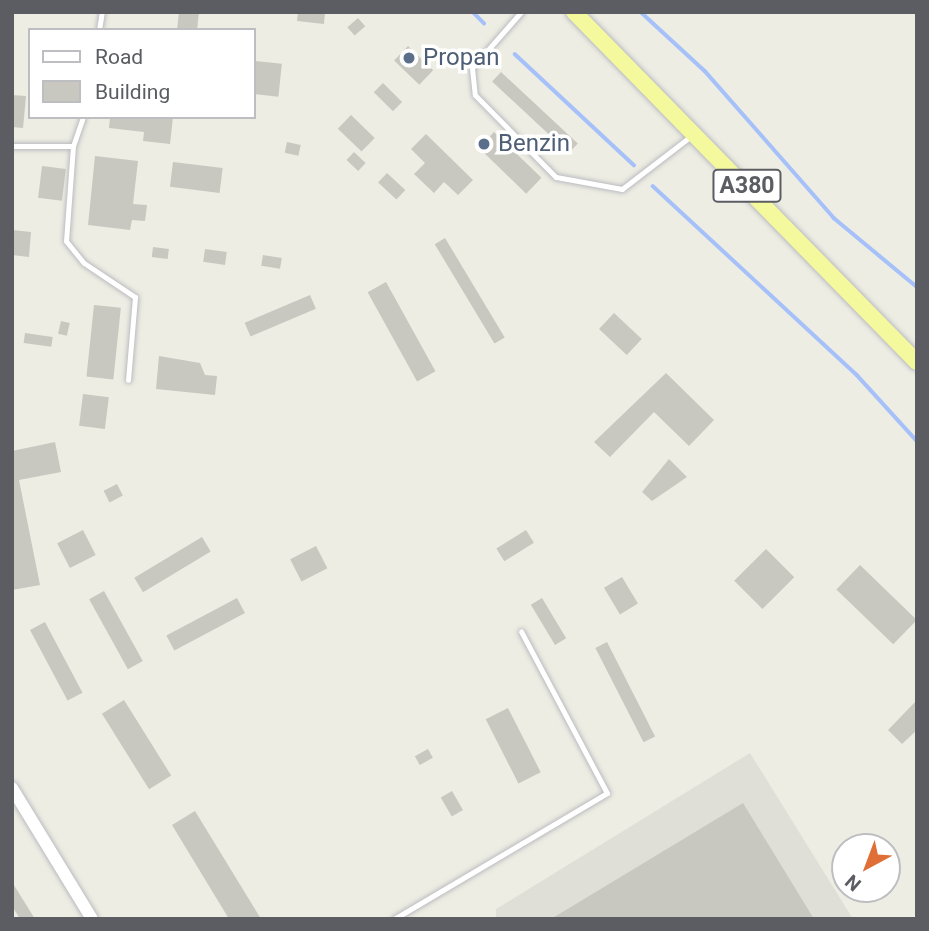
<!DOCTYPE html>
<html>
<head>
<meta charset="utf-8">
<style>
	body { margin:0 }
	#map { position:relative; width:929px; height:931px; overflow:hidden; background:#edede3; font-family:Roboto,sans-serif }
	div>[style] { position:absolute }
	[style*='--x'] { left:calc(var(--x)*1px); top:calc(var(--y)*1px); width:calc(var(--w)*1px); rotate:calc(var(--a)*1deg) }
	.industrial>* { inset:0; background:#dfdfd8 }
	.stream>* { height:3.5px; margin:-1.75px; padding:0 1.75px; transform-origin:1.75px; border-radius:1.75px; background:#a6c0fa }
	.building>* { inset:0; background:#c8c8c0; transform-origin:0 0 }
	.roads { filter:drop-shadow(0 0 2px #bbbbc1) drop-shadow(0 0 2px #bbbbc1) }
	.service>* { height:5px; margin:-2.5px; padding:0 2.5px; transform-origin:2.5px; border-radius:2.5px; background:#fff }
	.tertiary>* { height:12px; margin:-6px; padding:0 6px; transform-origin:6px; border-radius:6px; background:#fff }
	.trunk>* { height:16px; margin:-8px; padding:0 8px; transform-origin:8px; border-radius:8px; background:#f5f99e }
	.dots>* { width:19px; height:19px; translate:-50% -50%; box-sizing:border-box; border:4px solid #fff; border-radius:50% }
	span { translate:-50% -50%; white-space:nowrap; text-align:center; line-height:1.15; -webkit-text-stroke:7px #fff; paint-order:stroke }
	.shield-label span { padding:2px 5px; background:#fff; border:2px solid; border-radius:5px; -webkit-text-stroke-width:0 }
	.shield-label { font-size:23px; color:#5b5d63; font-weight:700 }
	.service-label { font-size:24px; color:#4e5e75 }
	.left { translate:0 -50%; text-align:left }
	.frame { position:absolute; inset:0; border:14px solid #5b5d63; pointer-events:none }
	.legend { position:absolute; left:28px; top:28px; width:228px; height:91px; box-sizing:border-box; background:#fff; border:2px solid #bdbec1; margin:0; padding:9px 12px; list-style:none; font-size:21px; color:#5b5d63 }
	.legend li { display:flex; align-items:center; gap:14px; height:35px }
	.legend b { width:35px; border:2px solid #bdbec1 }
	.north { position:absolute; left:831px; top:833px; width:70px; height:70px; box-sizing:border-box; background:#fff; border:2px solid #bdbec1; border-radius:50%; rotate:221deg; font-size:19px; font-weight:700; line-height:28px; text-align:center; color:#5b5d63 }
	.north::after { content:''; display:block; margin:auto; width:24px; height:32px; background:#e06f37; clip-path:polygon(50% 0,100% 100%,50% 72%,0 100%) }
</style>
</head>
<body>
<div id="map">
	<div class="industrial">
		<i style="clip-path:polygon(750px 753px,853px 919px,496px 919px,496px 909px)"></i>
	</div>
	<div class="stream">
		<i style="--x:473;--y:12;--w:16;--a:45"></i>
		<i style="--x:641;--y:12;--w:87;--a:42.7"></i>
		<i style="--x:705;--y:71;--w:196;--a:48.7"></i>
		<i style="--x:834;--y:218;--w:108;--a:39.7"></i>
		<i style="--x:515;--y:54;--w:163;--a:43"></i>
		<i style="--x:653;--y:186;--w:278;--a:42.8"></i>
		<i style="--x:857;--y:375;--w:89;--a:47.7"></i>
	</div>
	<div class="building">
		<i style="clip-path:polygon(179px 12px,199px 12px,197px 30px,177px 30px)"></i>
		<i style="clip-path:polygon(298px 12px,325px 12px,324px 24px,297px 21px)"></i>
		<i style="left:358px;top:18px;width:11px;height:14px;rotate:49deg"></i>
		<i style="left:408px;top:46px;width:35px;height:20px;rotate:44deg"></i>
		<i style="left:255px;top:61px;width:27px;height:33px;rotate:6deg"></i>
		<i style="left:501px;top:72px;width:105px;height:13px;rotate:43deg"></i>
		<i style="left:383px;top:83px;width:27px;height:13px;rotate:45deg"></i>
		<i style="clip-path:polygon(12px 95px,26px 96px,23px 128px,12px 127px)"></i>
		<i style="left:351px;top:115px;width:33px;height:19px;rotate:44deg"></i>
		<i style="clip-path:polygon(110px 117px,173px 117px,170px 144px,143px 141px,144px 132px,109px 128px)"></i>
		<i style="left:494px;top:132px;width:66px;height:22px;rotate:44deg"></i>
		<i style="clip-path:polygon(426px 134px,473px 180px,458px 195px,444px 182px,434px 193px,414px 174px,425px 163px,411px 149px)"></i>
		<i style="left:287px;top:142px;width:14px;height:11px;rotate:12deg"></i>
		<i style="left:354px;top:152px;width:16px;height:11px;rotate:43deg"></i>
		<i style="clip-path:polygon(95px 156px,138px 161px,133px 204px,147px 205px,145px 221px,132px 220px,130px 230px,88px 225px)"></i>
		<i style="left:173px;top:162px;width:50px;height:25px;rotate:7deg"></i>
		<i style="left:42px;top:166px;width:24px;height:32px;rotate:7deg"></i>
		<i style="left:387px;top:173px;width:25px;height:13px;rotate:43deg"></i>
		<i style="clip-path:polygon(12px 230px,31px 232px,29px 257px,12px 255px)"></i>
		<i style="left:445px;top:238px;width:116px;height:12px;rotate:59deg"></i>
		<i style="left:153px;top:247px;width:16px;height:10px;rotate:7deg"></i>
		<i style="left:205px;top:249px;width:22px;height:13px;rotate:8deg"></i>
		<i style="left:263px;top:255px;width:19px;height:11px;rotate:9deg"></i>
		<i style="left:386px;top:282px;width:102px;height:21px;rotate:61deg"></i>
		<i style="left:310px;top:295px;width:15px;height:71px;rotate:67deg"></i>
		<i style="left:94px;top:305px;width:27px;height:72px;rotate:6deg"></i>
		<i style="left:614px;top:313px;width:38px;height:22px;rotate:43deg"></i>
		<i style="left:61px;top:321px;width:9px;height:13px;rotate:13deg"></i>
		<i style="left:25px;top:333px;width:28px;height:10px;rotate:8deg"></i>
		<i style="clip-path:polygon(159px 356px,200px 363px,205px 375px,217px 376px,215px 395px,156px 389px)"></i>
		<i style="clip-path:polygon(666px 373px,714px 420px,689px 446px,654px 412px,610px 457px,594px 442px)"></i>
		<i style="left:83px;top:394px;width:26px;height:32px;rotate:7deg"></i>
		<i style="clip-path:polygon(55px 442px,61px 472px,19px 480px,40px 585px,12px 590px,12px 451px)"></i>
		<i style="clip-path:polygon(669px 459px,687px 477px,652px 501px,642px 492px)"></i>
		<i style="left:117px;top:484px;width:13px;height:15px;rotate:63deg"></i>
		<i style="left:83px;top:530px;width:28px;height:29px;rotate:63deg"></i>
		<i style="left:526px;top:530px;width:15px;height:35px;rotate:58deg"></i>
		<i style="left:202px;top:537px;width:17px;height:79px;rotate:59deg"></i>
		<i style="left:316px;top:546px;width:25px;height:29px;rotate:63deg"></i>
		<i style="left:766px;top:549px;width:40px;height:45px;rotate:45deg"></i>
		<i style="left:860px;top:565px;width:79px;height:34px;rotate:44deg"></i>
		<i style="left:622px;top:577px;width:31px;height:21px;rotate:59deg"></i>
		<i style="left:104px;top:591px;width:80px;height:17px;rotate:61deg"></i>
		<i style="left:237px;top:598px;width:17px;height:80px;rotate:62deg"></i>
		<i style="left:542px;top:598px;width:47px;height:13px;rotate:59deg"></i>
		<i style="left:45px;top:622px;width:80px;height:17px;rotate:62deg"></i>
		<i style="left:607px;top:642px;width:106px;height:13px;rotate:63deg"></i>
		<i style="left:124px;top:700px;width:89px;height:26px;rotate:58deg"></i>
		<i style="clip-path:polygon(917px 700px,917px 730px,902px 744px,888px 730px)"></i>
		<i style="left:508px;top:708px;width:72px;height:25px;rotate:63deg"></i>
		<i style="left:428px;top:749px;width:10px;height:15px;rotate:61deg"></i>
		<i style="left:452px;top:791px;width:22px;height:13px;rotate:60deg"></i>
		<i style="clip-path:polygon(743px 803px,814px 919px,551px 919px)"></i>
		<i style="clip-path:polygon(195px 811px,261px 919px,229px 919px,172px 825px)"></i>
		<i style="clip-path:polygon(12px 882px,35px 919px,20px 919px,12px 906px)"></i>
	</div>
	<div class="roads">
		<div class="service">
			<i style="--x:521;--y:12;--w:74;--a:131.2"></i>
			<i style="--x:472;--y:68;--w:27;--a:84"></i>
			<i style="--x:475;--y:95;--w:115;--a:45.4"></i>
			<i style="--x:556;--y:177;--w:67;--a:10.3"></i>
			<i style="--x:622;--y:189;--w:87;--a:-37.5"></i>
			<i style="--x:99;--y:30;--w:18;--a:-81"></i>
			<i style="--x:12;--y:146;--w:61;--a:0"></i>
			<i style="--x:73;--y:146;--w:31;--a:-71"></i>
			<i style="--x:73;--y:146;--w:95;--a:94.2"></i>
			<i style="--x:66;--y:241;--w:28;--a:51"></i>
			<i style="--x:84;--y:263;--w:61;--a:33.7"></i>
			<i style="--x:135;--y:297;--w:83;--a:94.8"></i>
			<i style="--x:394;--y:919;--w:247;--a:-30.6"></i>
			<i style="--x:607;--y:793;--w:183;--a:-118"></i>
		</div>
		<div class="tertiary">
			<i style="--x:12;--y:788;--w:153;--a:58.6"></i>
		</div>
		<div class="trunk">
			<i style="--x:574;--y:12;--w:490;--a:45.6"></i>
		</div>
	</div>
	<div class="dots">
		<i style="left:409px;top:58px;background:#5c6f8a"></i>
		<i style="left:484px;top:144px;background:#5c6f8a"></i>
	</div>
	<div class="shield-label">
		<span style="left:747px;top:186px">A380</span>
	</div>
	<div class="service-label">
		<span class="left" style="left:423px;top:58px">Propan</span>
		<span class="left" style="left:498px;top:144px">Benzin</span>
	</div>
	<div class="frame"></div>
	<ul class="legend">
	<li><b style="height:9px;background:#fff"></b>Road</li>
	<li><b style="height:19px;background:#c8c8c0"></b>Building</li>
	</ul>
	<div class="north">N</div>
</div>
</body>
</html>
